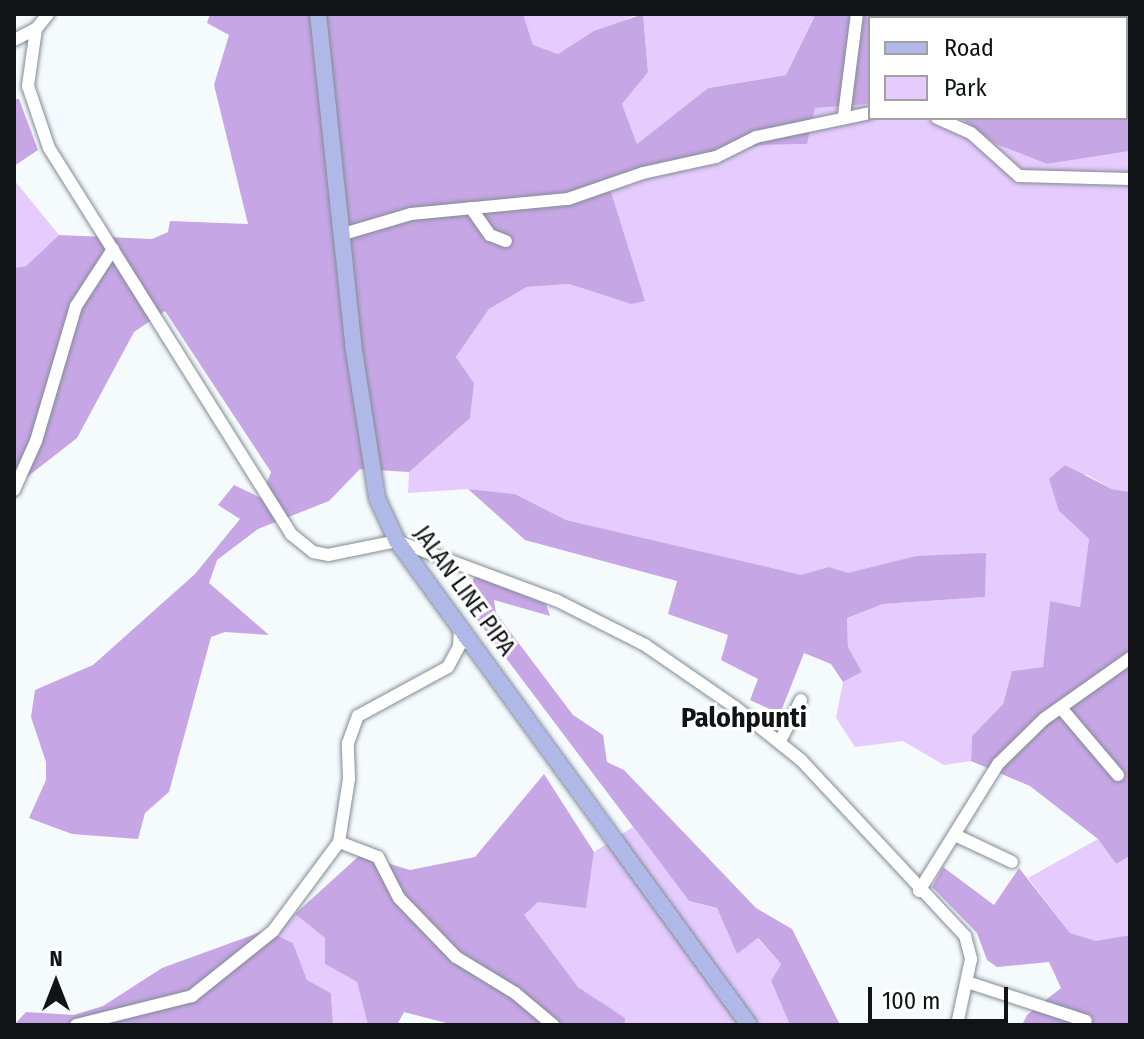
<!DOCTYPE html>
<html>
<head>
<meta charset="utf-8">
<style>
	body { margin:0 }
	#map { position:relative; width:1144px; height:1039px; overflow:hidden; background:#f5fafd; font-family:"Fira Sans Condensed",sans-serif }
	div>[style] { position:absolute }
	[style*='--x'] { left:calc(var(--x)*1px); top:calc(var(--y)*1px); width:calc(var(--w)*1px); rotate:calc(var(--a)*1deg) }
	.green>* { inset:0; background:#e5cbfe }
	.forest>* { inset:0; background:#c7a6e6 }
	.roads { filter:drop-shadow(0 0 2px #818c94) drop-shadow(0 0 2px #818c94) }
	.minor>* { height:12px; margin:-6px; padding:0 6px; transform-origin:6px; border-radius:6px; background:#fff }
	.major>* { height:16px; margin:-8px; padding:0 8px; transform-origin:8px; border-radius:8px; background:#b0b8e7 }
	span { translate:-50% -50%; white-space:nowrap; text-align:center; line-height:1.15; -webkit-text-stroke:6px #fff; paint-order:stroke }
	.street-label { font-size:24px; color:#101417 }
	.quarter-label { font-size:28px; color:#101417; font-weight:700 }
	.frame { position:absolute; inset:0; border:16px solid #101417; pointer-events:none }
	.legend { position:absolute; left:868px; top:16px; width:260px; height:104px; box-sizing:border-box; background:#fff; border:2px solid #9fa1a2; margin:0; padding:10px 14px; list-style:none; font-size:24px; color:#101417 }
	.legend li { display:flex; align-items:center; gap:16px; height:40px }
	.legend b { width:40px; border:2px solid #9fa1a2 }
	.north { position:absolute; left:16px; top:943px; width:80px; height:80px; -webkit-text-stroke:6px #fff; paint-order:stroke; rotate:0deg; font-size:22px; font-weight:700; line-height:32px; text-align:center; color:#101417 }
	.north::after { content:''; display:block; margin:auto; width:28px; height:36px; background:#101417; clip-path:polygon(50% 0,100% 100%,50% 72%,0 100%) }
	.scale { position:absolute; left:868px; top:987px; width:140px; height:36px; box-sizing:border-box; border:4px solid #101417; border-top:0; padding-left:10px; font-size:24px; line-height:28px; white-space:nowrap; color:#101417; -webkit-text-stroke:6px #fff; paint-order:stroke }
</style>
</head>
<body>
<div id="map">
	<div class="green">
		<i style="clip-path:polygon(523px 14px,637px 14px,558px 54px,533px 46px)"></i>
		<i style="clip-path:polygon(643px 14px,806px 14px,814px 16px,786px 75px,708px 88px,637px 144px,622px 104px,648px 71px)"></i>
		<i style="clip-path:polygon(870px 104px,870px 118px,967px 119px,996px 144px,1047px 164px,1130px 151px,1130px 492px,1112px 489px,1086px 474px,1059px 511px,1089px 539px,1080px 607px,1050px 601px,1043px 667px,1012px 671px,1003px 704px,972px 736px,971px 761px,944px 765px,903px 741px,855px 747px,836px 718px,843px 682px,862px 672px,848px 647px,847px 618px,883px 604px,985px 597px,916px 556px,848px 574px,829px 567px,801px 576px,566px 520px,515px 494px,468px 489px,408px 493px,409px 472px,436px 446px,474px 383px,456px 357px,489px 309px,527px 287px,569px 284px,631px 304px,609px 189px,761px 145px,806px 144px,814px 108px)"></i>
		<i style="clip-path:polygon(14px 180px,59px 235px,26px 266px,14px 268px)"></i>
		<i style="clip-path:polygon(633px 827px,689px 901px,717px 908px,737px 954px,757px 938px,781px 964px,771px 981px,790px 1025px,625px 1025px,624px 1018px,578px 987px,523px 915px,538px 901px,586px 907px,594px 852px)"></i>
		<i style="clip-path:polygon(1098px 839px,1116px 864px,1130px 856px,1130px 935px,1096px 942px,1070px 933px,1028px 878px)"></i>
		<i style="clip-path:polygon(295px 914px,325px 938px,325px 964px,357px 982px,368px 1025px,333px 1025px,331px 993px,307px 980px,293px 943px,266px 930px)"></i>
	</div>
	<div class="forest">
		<i style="clip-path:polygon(210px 14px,523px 14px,533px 45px,558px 54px,594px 31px,643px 14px,648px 72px,622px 104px,637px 144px,708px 88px,786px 75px,814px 17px,806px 14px,959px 18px,870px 18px,870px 104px,815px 108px,807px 144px,761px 145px,610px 189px,645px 301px,631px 304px,569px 284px,527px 287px,489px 309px,456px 357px,474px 383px,470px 418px,409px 472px,360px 469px,329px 501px,258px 529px,217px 560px,209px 583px,269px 635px,225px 632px,211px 637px,169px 792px,145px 813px,138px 839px,72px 834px,29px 818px,46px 780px,46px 762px,31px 717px,35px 690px,93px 665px,195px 574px,240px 519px,218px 505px,234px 485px,261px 498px,271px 472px,165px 311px,134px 332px,77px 438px,22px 481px,14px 505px,14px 268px,26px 266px,59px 235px,152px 239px,168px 232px,170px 221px,248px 224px,214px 85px,229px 35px,207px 23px)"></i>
		<i style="clip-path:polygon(1025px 14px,1130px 14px,1130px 151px,1047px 164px,996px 144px,961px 118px,1126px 118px,1126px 18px)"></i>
		<i style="clip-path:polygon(14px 99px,19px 99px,38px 150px,14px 166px)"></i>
		<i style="clip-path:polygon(1065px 465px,1112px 489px,1130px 492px,1130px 856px,1116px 864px,1098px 839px,1030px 786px,971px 761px,972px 736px,1003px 704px,1012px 671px,1043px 667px,1050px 601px,1080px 607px,1089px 539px,1059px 511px,1049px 479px)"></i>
		<i style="clip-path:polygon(468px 489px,515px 494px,566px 520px,801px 575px,829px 567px,848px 573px,916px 556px,986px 553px,985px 597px,883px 604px,847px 618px,848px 647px,862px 672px,843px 682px,831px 664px,804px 653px,780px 714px,750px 700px,758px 679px,721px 660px,728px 635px,668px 614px,677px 581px,525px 540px)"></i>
		<i style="clip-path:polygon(475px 576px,546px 604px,550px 616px,494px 600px,496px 613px,573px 715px,603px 735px,607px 762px,624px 770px,756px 908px,792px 929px,840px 1025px,790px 1025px,771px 981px,781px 964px,758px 938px,737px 954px,717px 908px,689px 901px,463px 601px)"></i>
		<i style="clip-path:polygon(544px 774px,594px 852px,586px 908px,538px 902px,524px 915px,578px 987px,625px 1018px,625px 1025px,454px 1025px,404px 1012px,397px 1025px,368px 1025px,357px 982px,325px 964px,325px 938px,295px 914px,360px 855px,410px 870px,475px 857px)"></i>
		<i style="clip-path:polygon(943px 867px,994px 905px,1019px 868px,1070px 933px,1096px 941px,1130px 935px,1130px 1025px,1022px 1025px,1027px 1015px,1061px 988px,1049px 962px,997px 967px,987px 960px,977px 933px,932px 887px)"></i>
		<i style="clip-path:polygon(266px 930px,293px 943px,307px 980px,331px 993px,333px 1025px,14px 1025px,26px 1012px,74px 1015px,103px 1006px,162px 968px)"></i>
	</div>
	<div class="roads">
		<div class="minor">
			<i style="--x:36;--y:29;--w:58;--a:98"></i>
			<i style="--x:28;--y:86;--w:65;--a:71.3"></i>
			<i style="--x:49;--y:148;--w:456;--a:57.9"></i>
			<i style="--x:291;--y:534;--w:28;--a:39"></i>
			<i style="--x:313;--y:552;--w:15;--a:11"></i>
			<i style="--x:328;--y:555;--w:70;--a:-11.5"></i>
			<i style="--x:397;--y:541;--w:170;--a:20.4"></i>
			<i style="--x:556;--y:600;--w:100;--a:26.8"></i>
			<i style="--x:645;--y:645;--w:109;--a:34.6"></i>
			<i style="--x:735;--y:707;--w:85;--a:38.8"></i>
			<i style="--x:801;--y:760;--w:241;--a:47"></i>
			<i style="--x:965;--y:936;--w:24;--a:75"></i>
			<i style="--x:971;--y:959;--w:67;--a:102"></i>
			<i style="--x:14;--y:40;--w:25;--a:-27"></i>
			<i style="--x:36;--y:29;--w:19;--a:-51"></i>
			<i style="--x:844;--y:115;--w:102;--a:-82.7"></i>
			<i style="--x:937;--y:118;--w:37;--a:24"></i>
			<i style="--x:971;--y:133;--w:64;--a:41.9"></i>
			<i style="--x:1019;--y:176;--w:111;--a:1.5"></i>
			<i style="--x:471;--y:208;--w:33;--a:55"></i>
			<i style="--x:490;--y:235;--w:17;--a:21"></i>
			<i style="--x:340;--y:235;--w:74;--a:-16.5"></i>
			<i style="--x:411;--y:214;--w:158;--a:-5.5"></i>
			<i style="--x:568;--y:199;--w:79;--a:-19.1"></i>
			<i style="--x:643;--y:173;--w:75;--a:-12.4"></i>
			<i style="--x:716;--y:157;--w:45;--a:-26.6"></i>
			<i style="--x:756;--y:137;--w:116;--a:-11.9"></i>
			<i style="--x:14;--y:490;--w:54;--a:-65.8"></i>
			<i style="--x:36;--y:441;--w:141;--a:-73.5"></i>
			<i style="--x:76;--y:306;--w:68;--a:-57"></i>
			<i style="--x:1061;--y:708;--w:88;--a:49.6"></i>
			<i style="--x:780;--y:741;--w:46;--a:-62.9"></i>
			<i style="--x:955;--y:835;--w:63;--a:25.3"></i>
			<i style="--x:339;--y:842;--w:42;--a:21"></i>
			<i style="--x:378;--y:857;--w:46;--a:62.9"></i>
			<i style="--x:399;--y:898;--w:82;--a:46"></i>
			<i style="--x:456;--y:957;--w:69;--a:31.4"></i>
			<i style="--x:515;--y:993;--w:50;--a:40.1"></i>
			<i style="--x:919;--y:891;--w:150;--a:-58.1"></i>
			<i style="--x:998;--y:764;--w:64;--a:-44.4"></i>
			<i style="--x:1044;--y:719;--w:105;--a:-35.3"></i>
			<i style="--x:967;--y:982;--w:125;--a:18.1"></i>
			<i style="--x:76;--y:1025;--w:120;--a:-14"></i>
			<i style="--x:192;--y:996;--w:104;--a:-38.7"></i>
			<i style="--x:273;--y:931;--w:111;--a:-53.4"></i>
			<i style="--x:339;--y:842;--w:64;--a:-81"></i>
			<i style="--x:349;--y:779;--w:36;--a:-92"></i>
			<i style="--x:348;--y:743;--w:29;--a:-70"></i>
			<i style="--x:358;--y:716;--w:102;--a:-28.6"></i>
			<i style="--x:448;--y:667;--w:24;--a:-62"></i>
			<i style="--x:459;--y:646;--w:19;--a:-87"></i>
		</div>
		<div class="major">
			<i style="--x:318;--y:14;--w:332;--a:83.9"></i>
			<i style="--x:353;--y:344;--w:156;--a:81.1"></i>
			<i style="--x:377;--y:498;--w:47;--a:65.1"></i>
			<i style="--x:397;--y:541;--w:598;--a:53.97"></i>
		</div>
	</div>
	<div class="street-label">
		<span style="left:464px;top:591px;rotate:54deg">JALAN LINE PIPA</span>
	</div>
	<div class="quarter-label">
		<span style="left:744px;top:718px">Palohpunti</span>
	</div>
	<div class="frame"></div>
	<ul class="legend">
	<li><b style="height:10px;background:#b0b8e7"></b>Road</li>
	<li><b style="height:22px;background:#e5cbfe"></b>Park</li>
	</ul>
	<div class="north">N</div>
	<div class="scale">100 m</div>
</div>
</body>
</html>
